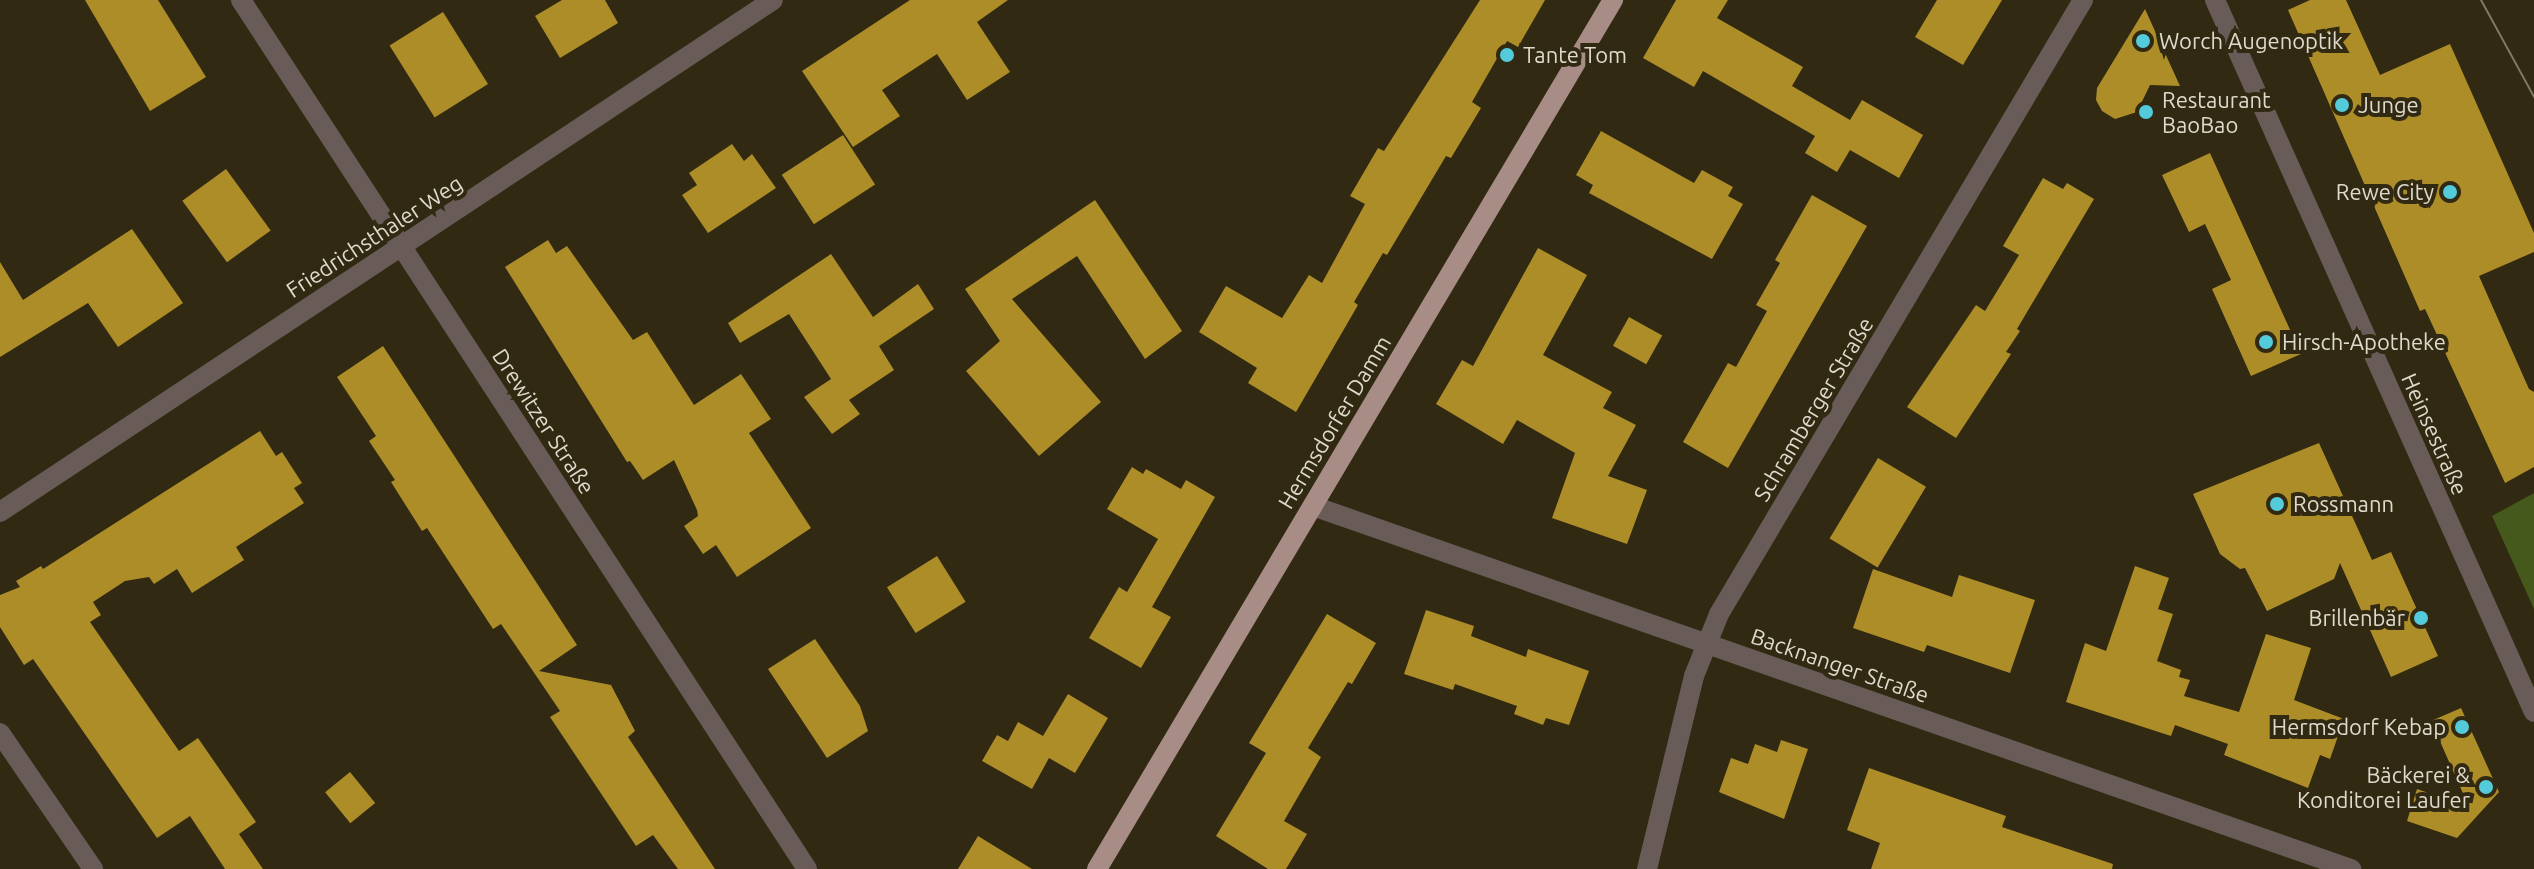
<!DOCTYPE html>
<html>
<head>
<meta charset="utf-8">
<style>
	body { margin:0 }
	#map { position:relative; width:2534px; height:869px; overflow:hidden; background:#312911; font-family:Ubuntu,sans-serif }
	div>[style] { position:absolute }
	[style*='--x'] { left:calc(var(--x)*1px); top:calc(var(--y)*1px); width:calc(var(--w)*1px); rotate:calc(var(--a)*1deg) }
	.green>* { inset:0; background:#46591c }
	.building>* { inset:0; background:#ad8d28; transform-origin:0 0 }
	.minor>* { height:20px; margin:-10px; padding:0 10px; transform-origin:10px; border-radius:10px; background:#695c58 }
	.major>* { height:20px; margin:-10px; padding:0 10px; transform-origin:10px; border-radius:10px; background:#a78d86 }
	.tram>* { height:2px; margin:-1px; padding:0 1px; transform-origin:1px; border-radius:1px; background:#7f7965 }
	.dots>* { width:22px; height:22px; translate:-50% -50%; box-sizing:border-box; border:4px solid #312911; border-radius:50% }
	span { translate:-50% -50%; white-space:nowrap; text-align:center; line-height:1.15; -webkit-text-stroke:8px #312911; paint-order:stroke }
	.poi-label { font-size:22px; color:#dfdacc }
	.left { translate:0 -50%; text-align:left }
	.right { translate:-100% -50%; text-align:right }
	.street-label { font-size:22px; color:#dfdacc }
</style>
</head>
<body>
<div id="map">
	<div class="green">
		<i style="clip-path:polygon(2534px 493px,2534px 609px,2492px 516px)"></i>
	</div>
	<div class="building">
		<i style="clip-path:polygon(85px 0,158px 0,206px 77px,150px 111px)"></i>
		<i style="clip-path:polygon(562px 0,605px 0,618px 23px,560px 58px,535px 16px)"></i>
		<i style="clip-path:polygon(910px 0,1008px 0,977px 22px,1010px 72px,967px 100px,937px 54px,882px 90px,900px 116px,853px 147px,802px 71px)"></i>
		<i style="clip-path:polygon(1480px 0,1545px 0,1518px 47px,1507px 41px,1472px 102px,1481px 108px,1451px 158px,1446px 156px,1387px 255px,1383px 253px,1354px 302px,1358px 305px,1296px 412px,1248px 383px,1257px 368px,1199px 332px,1226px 286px,1282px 318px,1309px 275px,1322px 283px,1365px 204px,1350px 196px,1378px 148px,1384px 151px)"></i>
		<i style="clip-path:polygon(1676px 0,1728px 0,1717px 18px,1803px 67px,1792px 86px,1850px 120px,1862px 100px,1923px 135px,1899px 178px,1850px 150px,1837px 172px,1805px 153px,1815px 136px,1703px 71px,1694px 87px,1643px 58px)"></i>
		<i style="clip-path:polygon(1937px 0,2002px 0,1963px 65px,1915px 37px)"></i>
		<i style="clip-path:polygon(2310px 0,2346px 0,2380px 75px,2450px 44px,2534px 233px,2534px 252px,2479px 276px,2529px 389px,2534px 392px,2534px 467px,2505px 483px,2425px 309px,2420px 311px,2288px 10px)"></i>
		<i style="clip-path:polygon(2145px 9px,2180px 86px,2150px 85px,2137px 112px,2115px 119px,2102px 111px,2096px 100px,2097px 88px)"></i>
		<i style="left:443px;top:12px;width:85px;height:63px;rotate:58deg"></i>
		<i style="clip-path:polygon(1601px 131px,1694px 183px,1702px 170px,1733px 187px,1728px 196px,1743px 204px,1712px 259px,1589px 193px,1593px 185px,1576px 175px)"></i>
		<i style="left:843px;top:135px;width:59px;height:73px;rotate:57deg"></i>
		<i style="clip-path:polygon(732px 144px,744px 161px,752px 154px,776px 188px,708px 233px,682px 195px,697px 185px,689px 173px)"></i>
		<i style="clip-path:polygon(2210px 153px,2301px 354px,2251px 376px,2212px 289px,2231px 280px,2205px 224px,2189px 232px,2162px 175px)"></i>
		<i style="left:226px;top:169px;width:76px;height:54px;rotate:54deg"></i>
		<i style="clip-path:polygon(2043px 178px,2063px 189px,2067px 183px,2094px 199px,2017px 329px,2020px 331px,2006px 352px,2011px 354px,1956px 438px,1907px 407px,1976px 305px,1985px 311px,2019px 255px,2003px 246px)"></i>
		<i style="clip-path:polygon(1812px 195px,1867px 226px,1728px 468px,1683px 442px,1728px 363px,1736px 367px,1767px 311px,1756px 305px,1780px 263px,1775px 260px)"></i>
		<i style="clip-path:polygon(1095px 200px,1182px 331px,1145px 359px,1077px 256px,1012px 299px,1101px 402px,1039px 456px,966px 371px,1000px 341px,965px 289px)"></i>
		<i style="clip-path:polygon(132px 229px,183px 303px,118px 347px,88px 303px,0 357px,0 262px,23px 300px)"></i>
		<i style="clip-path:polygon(548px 240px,556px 253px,567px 246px,633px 340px,647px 332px,694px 405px,741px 374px,771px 419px,749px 433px,811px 528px,737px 577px,716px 545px,703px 554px,684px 526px,698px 516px,697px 510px,674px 460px,643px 480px,630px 461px,627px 462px,505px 267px)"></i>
		<i style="clip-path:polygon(1538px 248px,1587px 275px,1543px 355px,1612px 392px,1603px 408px,1636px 425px,1608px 476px,1647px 490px,1627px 544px,1552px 518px,1575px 453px,1517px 420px,1503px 444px,1436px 404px,1462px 360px,1473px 366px)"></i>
		<i style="clip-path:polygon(831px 254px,873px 317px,918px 284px,934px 309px,879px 346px,894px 370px,849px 400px,860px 414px,832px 434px,804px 397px,831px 379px,789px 314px,740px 343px,728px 323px)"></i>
		<i style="left:1629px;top:317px;width:38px;height:33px;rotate:29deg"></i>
		<i style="clip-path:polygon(383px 346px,577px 645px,539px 671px,611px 685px,635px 731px,628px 737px,715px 869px,678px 869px,653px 835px,636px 846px,550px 717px,560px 711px,501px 624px,493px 629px,427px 528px,422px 531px,391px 482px,395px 480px,369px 441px,376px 436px,337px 377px)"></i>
		<i style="clip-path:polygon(260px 431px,276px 456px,282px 452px,302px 483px,294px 488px,304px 503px,236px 547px,244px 560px,192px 593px,177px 569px,154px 584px,149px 577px,125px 581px,93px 602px,101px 615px,90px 622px,179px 751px,198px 738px,256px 822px,239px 834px,263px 869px,225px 869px,190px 816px,157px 838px,33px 659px,24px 665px,0 627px,0 595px,20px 587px,16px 581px,41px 566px,43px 569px)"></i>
		<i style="clip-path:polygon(2319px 443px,2372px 560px,2391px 552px,2438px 656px,2391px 677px,2340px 563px,2334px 579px,2267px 611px,2245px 568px,2240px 569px,2220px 554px,2193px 494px)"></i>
		<i style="left:1878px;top:458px;width:56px;height:94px;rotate:31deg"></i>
		<i style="clip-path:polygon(1132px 467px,1143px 474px,1146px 469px,1181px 489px,1186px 480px,1215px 497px,1152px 607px,1171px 617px,1141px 668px,1089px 638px,1119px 587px,1127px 592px,1158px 539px,1107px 509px)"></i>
		<i style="left:937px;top:556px;width:54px;height:59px;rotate:58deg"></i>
		<i style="clip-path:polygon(2135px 566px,2169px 578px,2158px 609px,2173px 614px,2157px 661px,2181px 670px,2179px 677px,2190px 680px,2184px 696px,2239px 712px,2266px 634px,2311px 648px,2294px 700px,2344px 719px,2330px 759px,2320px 755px,2308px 788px,2224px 755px,2228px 744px,2175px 725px,2171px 736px,2066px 702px,2085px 643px,2106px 651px)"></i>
		<i style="clip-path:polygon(1873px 569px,1952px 597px,1959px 575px,2035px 600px,2010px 673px,1927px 645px,1924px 652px,1853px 628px)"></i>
		<i style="clip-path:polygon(1426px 610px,1474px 626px,1471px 636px,1526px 657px,1528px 649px,1589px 671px,1569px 725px,1546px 718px,1543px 725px,1514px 714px,1517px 706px,1455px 684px,1453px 690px,1404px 674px)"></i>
		<i style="clip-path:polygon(1327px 614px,1376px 643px,1352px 684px,1348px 682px,1308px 748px,1321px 757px,1284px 821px,1307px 834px,1286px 869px,1268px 869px,1216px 836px,1266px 753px,1249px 743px)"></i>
		<i style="clip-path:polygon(815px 639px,860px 706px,868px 731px,827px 758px,768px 669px)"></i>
		<i style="clip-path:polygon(1068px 694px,1108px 718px,1075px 773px,1049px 758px,1032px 789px,982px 761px,997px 735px,1008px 741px,1018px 722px,1043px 736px)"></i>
		<i style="clip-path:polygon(2461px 708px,2499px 792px,2457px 838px,2407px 821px,2417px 789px,2469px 807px,2431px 721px)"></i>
		<i style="clip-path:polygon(1781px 740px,1808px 749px,1784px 819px,1719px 792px,1731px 758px,1748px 764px,1755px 744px,1777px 752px)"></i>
		<i style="clip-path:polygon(1869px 768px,2006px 816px,2002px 827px,2113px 864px,2112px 869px,1871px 869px,1880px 843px,1847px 830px)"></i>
		<i style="left:350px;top:772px;width:40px;height:32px;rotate:51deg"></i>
		<i style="clip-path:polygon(978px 836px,1032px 869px,958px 869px)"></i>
	</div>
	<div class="minor">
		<i style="--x:241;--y:0;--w:1037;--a:56.92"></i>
		<i style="--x:2215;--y:0;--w:780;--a:65.87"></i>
		<i style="--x:1313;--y:506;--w:1100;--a:19.28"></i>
		<i style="--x:0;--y:512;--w:927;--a:-33.52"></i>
		<i style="--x:0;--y:733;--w:165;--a:55.6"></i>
		<i style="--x:1647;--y:869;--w:199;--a:-76.3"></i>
		<i style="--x:1694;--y:676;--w:67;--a:-68"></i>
		<i style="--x:1719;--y:614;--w:714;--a:-59.34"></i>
	</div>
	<div class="major">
		<i style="--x:1097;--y:869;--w:1011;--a:-59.3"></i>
	</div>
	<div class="tram">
		<i style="--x:2481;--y:0;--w:111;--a:61.3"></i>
	</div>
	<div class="dots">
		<i style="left:2143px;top:41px;background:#53cbdb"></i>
		<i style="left:1507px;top:55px;background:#53cbdb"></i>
		<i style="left:2342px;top:105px;background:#53cbdb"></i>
		<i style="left:2146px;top:112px;background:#53cbdb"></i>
		<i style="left:2450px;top:192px;background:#53cbdb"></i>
		<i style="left:2266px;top:342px;background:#53cbdb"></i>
		<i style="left:2277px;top:504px;background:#53cbdb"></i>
		<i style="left:2421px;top:618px;background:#53cbdb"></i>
		<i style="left:2462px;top:727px;background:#53cbdb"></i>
		<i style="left:2486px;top:787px;background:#53cbdb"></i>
	</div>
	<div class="poi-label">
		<span class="left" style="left:2159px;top:41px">Worch Augenoptik</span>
		<span class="left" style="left:1523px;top:55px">Tante Tom</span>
		<span class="left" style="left:2162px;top:112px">Restaurant<br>BaoBao</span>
		<span class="left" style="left:2358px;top:105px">Junge</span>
		<span class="right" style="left:2434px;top:192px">Rewe City</span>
		<span class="left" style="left:2282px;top:342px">Hirsch-Apotheke</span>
		<span class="left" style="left:2293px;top:504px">Rossmann</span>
		<span class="right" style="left:2405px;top:618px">Brillenbär</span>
		<span class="right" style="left:2446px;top:727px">Hermsdorf Kebap</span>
		<span class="right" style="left:2470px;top:787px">Bäckerei &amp;<br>Konditorei Laufer</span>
	</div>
	<div class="street-label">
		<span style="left:374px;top:236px;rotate:-33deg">Friedrichsthaler Weg</span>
		<span style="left:1813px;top:409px;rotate:-59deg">Schramberger Straße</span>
		<span style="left:544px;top:421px;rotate:57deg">Drewitzer Straße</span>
		<span style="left:1334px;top:422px;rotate:-59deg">Hermsdorfer Damm</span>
		<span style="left:2435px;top:434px;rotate:66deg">Heinsestraße</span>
		<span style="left:1840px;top:665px;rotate:19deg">Backnanger Straße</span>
	</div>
</div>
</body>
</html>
